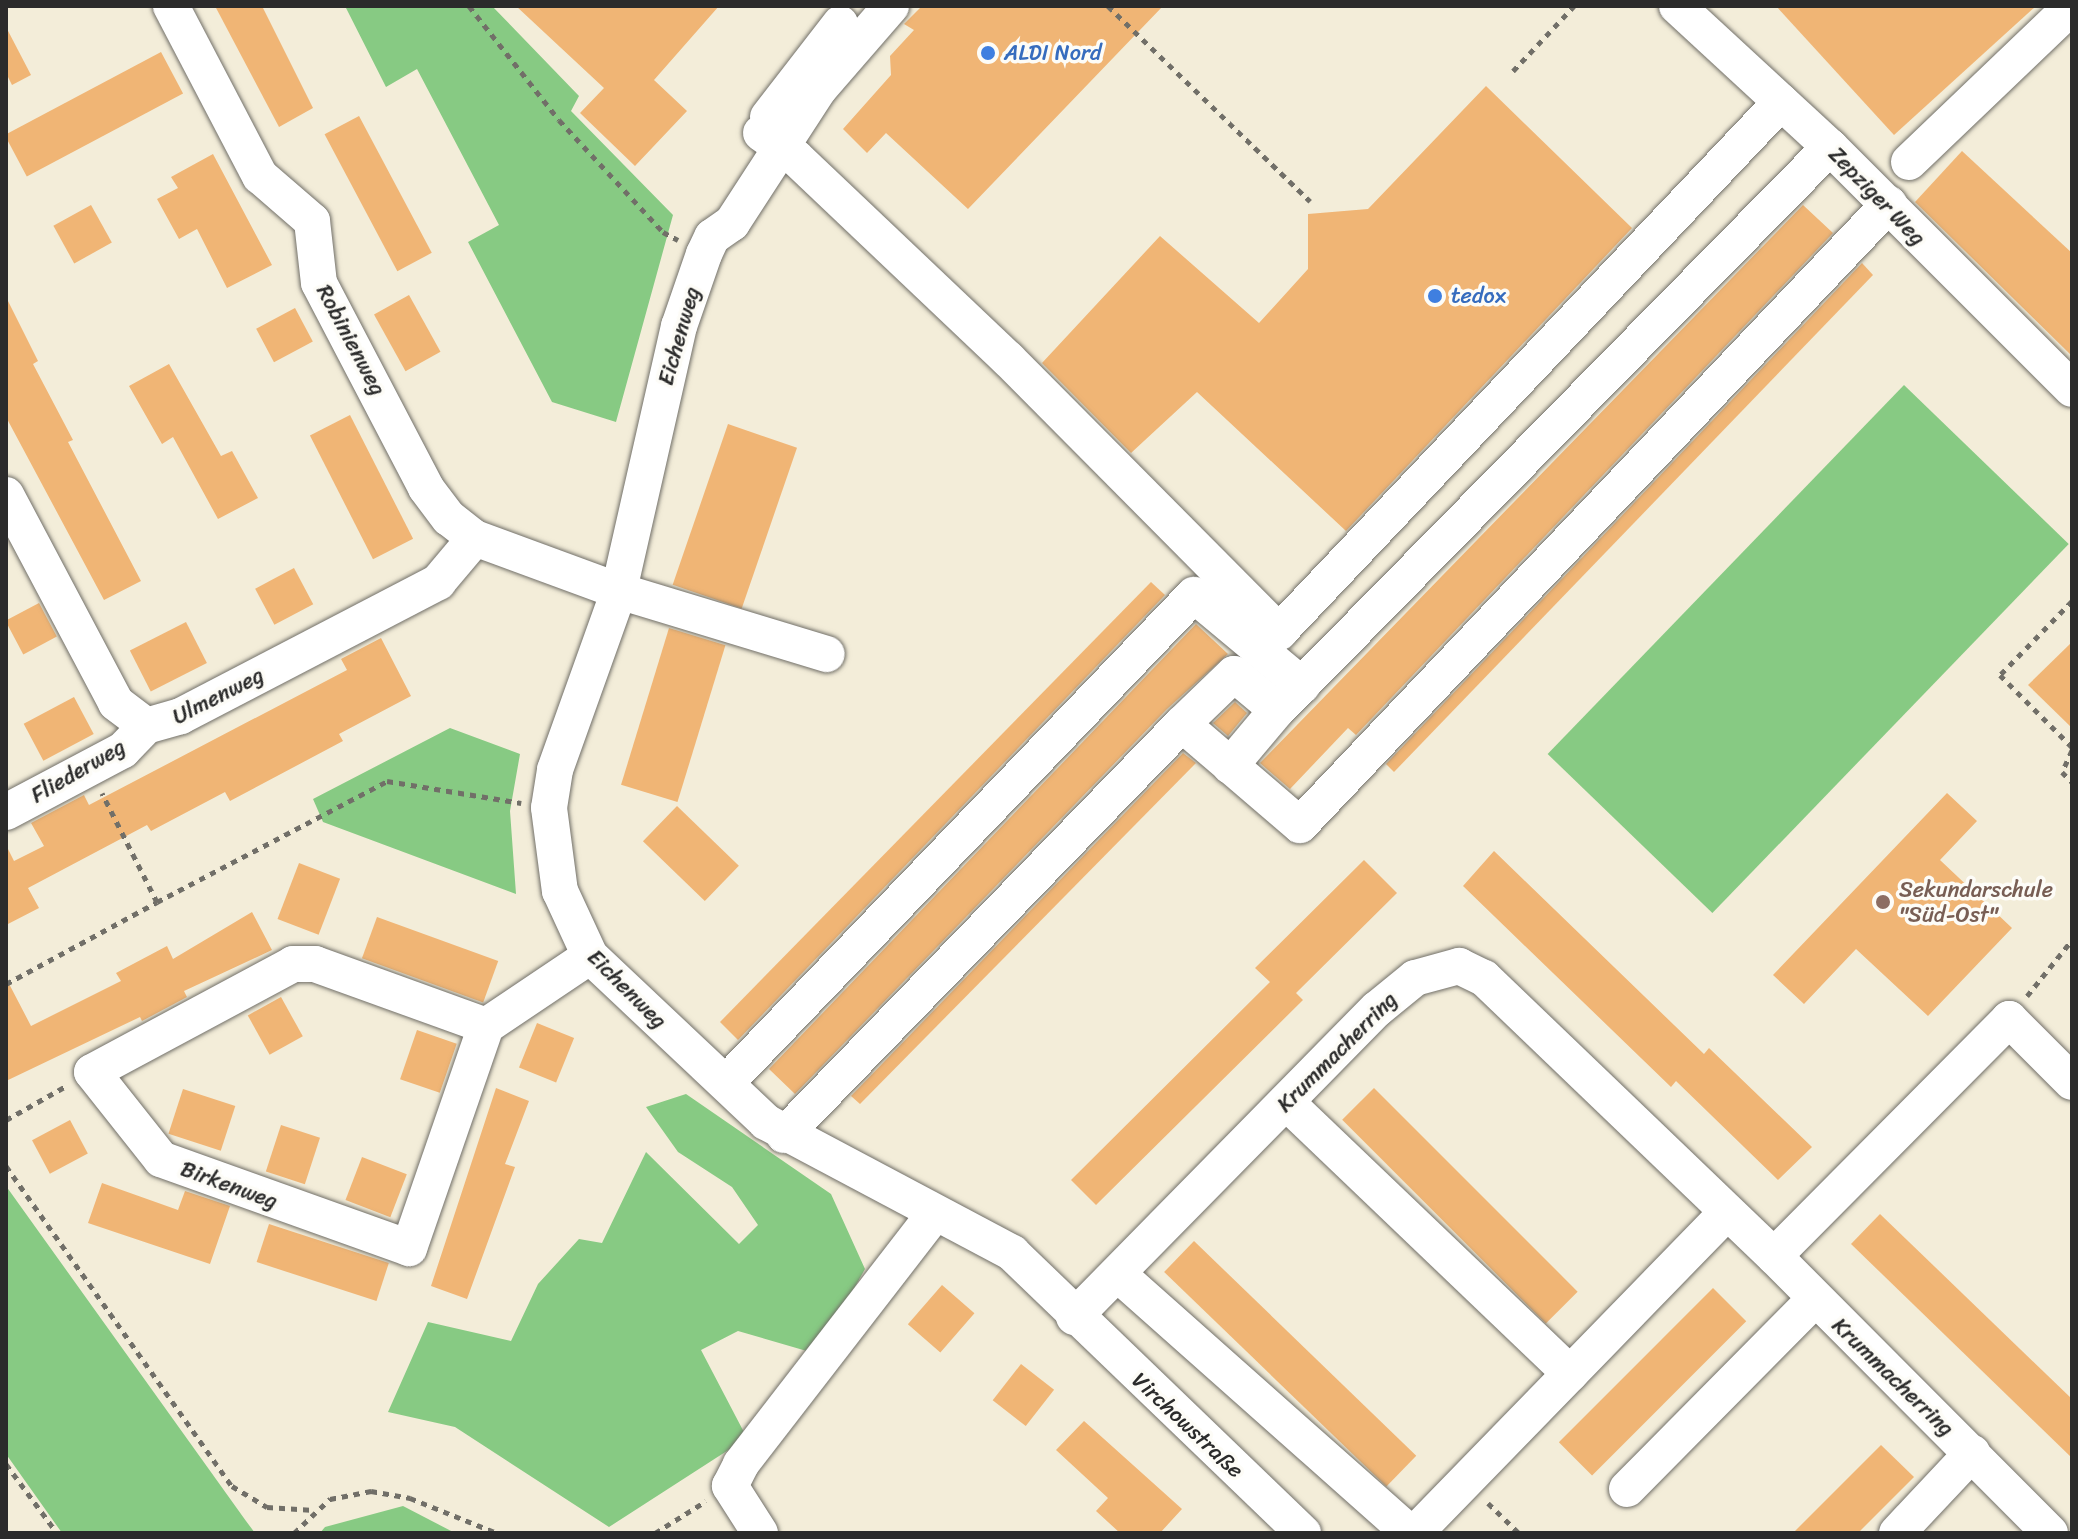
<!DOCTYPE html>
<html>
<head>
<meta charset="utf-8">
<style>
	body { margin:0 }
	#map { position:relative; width:2078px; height:1539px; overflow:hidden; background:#f3edd9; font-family:Sriracha,sans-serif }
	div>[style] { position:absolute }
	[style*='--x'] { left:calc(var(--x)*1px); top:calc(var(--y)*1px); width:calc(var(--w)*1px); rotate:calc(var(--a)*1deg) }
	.green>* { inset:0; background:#87ca83; transform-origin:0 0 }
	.building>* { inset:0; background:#f0b575; transform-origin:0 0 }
	.path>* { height:5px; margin-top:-2.5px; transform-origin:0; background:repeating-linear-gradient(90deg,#716f68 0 6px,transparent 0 12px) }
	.roads { filter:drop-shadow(0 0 2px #716f68) drop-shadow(0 0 2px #716f68) }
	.minor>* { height:36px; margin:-18px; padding:0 18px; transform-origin:18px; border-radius:18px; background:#fff }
	.dots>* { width:22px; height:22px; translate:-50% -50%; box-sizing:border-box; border:4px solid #fdfcf7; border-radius:50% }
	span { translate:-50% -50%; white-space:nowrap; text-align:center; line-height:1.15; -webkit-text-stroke:7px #fdfcf7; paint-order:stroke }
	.shop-label { font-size:22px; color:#366cbe }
	.left { translate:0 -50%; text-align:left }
	.street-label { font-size:22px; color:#2b2b2b }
	.education-label { font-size:22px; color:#785e54 }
	.frame { position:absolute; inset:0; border:8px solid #2b2b2b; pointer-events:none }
</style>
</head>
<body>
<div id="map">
	<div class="green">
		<i style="clip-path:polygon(345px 6px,492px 6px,579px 96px,571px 111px,673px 215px,616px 422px,552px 402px,468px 242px,499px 225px,417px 69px,386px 87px)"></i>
		<i style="left:1904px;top:385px;width:229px;height:513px;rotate:44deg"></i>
		<i style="clip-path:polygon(450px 728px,520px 754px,510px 811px,516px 894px,323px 822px,313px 799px)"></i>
		<i style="clip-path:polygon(686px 1094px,831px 1194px,865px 1269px,817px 1354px,738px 1331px,701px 1350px,747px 1438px,609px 1527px,455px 1427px,388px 1412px,428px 1322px,511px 1341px,538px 1284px,579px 1239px,602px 1243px,646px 1152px,739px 1244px,758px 1225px,732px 1187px,678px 1152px,646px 1107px)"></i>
		<i style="clip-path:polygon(6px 1186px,246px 1521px,255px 1533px,62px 1533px,6px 1454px)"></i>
		<i style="clip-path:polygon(403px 1506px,455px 1533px,320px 1533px,325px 1527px)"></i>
	</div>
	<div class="building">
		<i style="clip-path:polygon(215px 6px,262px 6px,313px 108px,279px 127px)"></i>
		<i style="clip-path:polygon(516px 6px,719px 6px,654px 80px,687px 111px,635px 166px,580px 113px,604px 88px)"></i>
		<i style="clip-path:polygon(922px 6px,1163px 6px,968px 209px,886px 133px,867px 153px,843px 129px,891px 75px,890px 56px,914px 30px,904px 24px)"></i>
		<i style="clip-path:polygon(1776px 6px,2036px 6px,1894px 135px)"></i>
		<i style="clip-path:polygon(6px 27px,31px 75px,12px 85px,6px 73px)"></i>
		<i style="left:161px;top:52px;width:47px;height:177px;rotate:62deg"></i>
		<i style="clip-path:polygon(1486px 86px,1632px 228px,1346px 531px,1197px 392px,1131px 453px,1042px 363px,1160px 236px,1259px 323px,1308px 269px,1308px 214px,1368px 209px)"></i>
		<i style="left:359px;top:116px;width:155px;height:39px;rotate:62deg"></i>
		<i style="clip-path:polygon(1962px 151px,2072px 253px,2072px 356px,1915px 202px)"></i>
		<i style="clip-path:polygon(213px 154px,272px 265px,227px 288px,197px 229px,179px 239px,157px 199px,178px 188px,171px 177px)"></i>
		<i style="left:91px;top:205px;width:43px;height:43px;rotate:61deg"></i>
		<i style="clip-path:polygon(1803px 205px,1833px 233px,1356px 735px,1348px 728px,1290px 789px,1260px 763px)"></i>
		<i style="clip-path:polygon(1862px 263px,1873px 275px,1394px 772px,1386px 764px)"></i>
		<i style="left:409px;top:295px;width:65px;height:40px;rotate:61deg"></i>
		<i style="clip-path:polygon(6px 297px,38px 361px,33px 364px,73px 440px,68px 442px,141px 581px,104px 600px,6px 417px)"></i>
		<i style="left:295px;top:308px;width:38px;height:44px;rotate:62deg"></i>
		<i style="clip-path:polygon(169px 364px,221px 456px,232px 451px,258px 498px,218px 519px,173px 437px,162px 444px,129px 386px)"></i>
		<i style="left:350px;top:415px;width:139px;height:45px;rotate:63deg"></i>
		<i style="left:728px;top:424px;width:73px;height:170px;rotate:19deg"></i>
		<i style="left:294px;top:568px;width:41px;height:44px;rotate:62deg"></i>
		<i style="clip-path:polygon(1151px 582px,1165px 595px,738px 1040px,720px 1022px)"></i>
		<i style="left:39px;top:603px;width:38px;height:38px;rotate:62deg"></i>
		<i style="left:186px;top:622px;width:46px;height:63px;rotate:63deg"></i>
		<i style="clip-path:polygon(1196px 624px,1228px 654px,1167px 709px,795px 1094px,769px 1069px)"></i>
		<i style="left:669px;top:628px;width:59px;height:164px;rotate:17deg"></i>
		<i style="clip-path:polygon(381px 638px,411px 696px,339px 734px,343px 741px,230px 801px,225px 792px,151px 831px,147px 825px,28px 888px,39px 908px,6px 925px,6px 845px,14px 861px,44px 846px,31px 823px,84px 795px,89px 805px,347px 670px,341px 659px)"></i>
		<i style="clip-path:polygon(2072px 642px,2072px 728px,2028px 685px)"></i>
		<i style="left:74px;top:697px;width:42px;height:57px;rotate:62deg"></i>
		<i style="clip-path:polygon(1235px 702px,1247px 713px,1228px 736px,1213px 723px)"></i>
		<i style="clip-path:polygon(1183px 753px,1196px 763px,860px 1104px,851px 1096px)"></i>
		<i style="clip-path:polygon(1947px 793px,1977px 821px,1940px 860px,2012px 928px,1928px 1016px,1856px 949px,1804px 1004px,1773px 975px)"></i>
		<i style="left:677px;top:806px;width:86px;height:49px;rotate:44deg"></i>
		<i style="clip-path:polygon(1494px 851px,1704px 1054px,1709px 1048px,1812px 1147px,1778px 1180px,1676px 1081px,1671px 1087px,1463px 886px)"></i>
		<i style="clip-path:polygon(1364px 860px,1397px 893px,1296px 993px,1303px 1000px,1096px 1205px,1071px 1180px,1270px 982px,1255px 968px)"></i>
		<i style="left:299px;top:863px;width:44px;height:60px;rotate:21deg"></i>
		<i style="clip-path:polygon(252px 912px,272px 950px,184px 991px,187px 997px,142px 1021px,140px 1017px,6px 1081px,6px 978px,31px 1026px,121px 981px,116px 973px,167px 946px,173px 959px)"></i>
		<i style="left:377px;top:917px;width:129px;height:44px;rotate:20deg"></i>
		<i style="left:281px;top:997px;width:45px;height:38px;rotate:61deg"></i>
		<i style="left:537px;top:1023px;width:40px;height:48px;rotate:22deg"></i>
		<i style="left:417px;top:1030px;width:42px;height:52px;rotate:19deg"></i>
		<i style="clip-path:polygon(496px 1088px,529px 1101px,505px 1164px,515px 1167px,467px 1299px,431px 1286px)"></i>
		<i style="left:1374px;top:1088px;width:288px;height:45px;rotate:45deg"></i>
		<i style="left:183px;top:1089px;width:55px;height:47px;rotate:18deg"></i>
		<i style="left:70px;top:1120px;width:38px;height:43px;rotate:62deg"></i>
		<i style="left:281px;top:1125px;width:41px;height:49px;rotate:18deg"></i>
		<i style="left:362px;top:1157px;width:48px;height:46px;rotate:21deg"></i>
		<i style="clip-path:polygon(102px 1183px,178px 1210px,185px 1191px,230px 1206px,210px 1264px,88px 1223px)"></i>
		<i style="clip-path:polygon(1880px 1214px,2072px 1399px,2072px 1458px,1851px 1244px)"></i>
		<i style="left:269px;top:1224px;width:126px;height:40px;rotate:18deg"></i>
		<i style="left:1194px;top:1241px;width:309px;height:43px;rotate:44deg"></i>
		<i style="left:942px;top:1285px;width:43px;height:52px;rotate:41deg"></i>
		<i style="left:1713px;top:1288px;width:47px;height:218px;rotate:45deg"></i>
		<i style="left:1021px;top:1364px;width:42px;height:46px;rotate:38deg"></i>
		<i style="clip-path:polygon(1084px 1421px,1182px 1509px,1160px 1533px,1120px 1533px,1096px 1511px,1108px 1498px,1056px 1450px)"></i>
		<i style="clip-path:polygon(1881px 1445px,1914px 1477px,1858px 1533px,1793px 1533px)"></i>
	</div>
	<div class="path">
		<i style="--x:469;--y:6;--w:145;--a:51.7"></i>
		<i style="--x:559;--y:120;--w:153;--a:47.1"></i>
		<i style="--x:663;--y:232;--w:17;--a:28"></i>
		<i style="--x:1108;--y:6;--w:281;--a:44"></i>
		<i style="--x:1513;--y:71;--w:89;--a:-46.8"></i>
		<i style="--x:2072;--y:601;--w:103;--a:134.2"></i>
		<i style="--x:2000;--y:675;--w:102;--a:45"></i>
		<i style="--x:2072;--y:750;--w:24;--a:114"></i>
		<i style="--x:2062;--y:772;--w:14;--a:45"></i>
		<i style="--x:157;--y:902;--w:260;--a:-27.7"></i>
		<i style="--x:387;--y:781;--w:136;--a:9.3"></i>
		<i style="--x:6;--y:984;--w:172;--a:-28.5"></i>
		<i style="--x:157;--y:902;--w:122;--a:-116.8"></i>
		<i style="--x:2027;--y:996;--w:72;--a:-51.2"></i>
		<i style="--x:6;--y:1120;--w:69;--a:-29.5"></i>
		<i style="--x:6;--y:1166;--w:392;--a:54.8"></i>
		<i style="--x:232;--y:1486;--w:41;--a:31"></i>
		<i style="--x:267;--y:1507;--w:47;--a:3.7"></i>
		<i style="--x:6;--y:1464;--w:86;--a:53.5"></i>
		<i style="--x:1488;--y:1503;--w:43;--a:44.1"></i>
		<i style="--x:294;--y:1533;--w:50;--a:-43.4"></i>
		<i style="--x:330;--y:1499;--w:42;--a:-11"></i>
		<i style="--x:371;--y:1491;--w:40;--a:10"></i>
		<i style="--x:410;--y:1498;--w:94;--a:21.9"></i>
		<i style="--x:655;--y:1533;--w:60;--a:-32.1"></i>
	</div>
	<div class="roads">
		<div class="minor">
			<i style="--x:171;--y:6;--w:192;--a:62.4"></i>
			<i style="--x:260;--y:176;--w:69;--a:40.9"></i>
			<i style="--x:312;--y:221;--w:62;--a:83.6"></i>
			<i style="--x:319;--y:283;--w:231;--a:62.4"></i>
			<i style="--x:426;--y:488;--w:38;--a:53"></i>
			<i style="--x:449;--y:518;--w:33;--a:38"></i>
			<i style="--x:475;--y:538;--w:153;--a:20.2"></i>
			<i style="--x:619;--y:591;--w:217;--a:16.9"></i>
			<i style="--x:891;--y:6;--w:110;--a:130.9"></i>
			<i style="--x:819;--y:89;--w:160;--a:123"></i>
			<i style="--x:732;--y:223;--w:24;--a:145"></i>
			<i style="--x:712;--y:237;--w:19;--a:115"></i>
			<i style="--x:704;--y:254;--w:76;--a:109.1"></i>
			<i style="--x:679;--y:326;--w:272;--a:102.8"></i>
			<i style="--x:619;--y:591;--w:190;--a:109.7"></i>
			<i style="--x:555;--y:770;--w:38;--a:99"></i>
			<i style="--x:549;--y:808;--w:84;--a:82.5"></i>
			<i style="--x:560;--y:891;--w:72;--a:65.2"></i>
			<i style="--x:590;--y:956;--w:242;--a:43.3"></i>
			<i style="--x:766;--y:1122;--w:279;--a:28"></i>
			<i style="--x:1012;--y:1253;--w:404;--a:43.9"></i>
			<i style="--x:1677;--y:6;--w:208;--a:42.7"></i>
			<i style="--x:1830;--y:147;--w:342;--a:45"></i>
			<i style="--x:768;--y:117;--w:118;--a:-52.3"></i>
			<i style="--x:761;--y:133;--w:43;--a:35.5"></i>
			<i style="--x:796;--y:158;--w:292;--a:43.5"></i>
			<i style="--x:1008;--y:359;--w:385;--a:45.2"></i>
			<i style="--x:1279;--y:632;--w:730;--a:-46.55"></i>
			<i style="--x:1909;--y:162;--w:226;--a:-43.7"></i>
			<i style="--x:6;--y:495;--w:235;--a:62.1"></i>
			<i style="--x:116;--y:703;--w:38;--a:37"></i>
			<i style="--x:146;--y:726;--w:36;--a:-16"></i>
			<i style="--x:181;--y:716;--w:290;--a:-27.5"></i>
			<i style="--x:438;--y:582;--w:57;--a:-49.9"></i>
			<i style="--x:1182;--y:724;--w:72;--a:-43.9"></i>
			<i style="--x:1234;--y:674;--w:56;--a:39.9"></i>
			<i style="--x:1230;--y:766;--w:73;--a:-50"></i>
			<i style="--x:1277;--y:710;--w:789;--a:-45.51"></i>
			<i style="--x:6;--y:812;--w:132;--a:-27.9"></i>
			<i style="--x:123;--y:750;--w:33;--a:-46"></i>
			<i style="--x:486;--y:1026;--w:235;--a:109.1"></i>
			<i style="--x:409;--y:1248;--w:263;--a:-160.3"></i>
			<i style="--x:161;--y:1159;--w:111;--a:-128.4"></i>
			<i style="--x:92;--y:1072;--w:228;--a:-28.2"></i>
			<i style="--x:293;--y:964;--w:22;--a:0"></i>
			<i style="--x:315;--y:964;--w:182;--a:19.9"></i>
			<i style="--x:486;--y:1026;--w:125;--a:-33.9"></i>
			<i style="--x:726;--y:1083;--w:676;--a:-46.2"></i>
			<i style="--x:1194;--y:595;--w:141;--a:39.8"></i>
			<i style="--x:1286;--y:1102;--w:393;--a:43.7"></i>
			<i style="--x:784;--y:1135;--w:572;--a:-45.92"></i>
			<i style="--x:1182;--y:724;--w:155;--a:40.6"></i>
			<i style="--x:1300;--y:825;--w:856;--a:-46.51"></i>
			<i style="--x:1774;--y:1256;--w:334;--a:-45.2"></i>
			<i style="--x:2009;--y:1019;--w:89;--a:45"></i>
			<i style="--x:1119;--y:1275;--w:389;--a:41.6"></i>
			<i style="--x:1074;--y:1317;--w:432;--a:-45.5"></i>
			<i style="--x:1377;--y:1009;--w:49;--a:-39.2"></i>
			<i style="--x:1415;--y:978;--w:46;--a:-15.3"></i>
			<i style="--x:1459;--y:966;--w:28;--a:26"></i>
			<i style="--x:1484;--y:978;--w:402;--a:43.8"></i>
			<i style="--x:1774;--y:1256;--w:391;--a:45.1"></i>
			<i style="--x:1627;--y:1489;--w:266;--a:-45.3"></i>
			<i style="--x:760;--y:1533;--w:56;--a:-122.6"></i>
			<i style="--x:730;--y:1486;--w:25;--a:-63"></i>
			<i style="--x:741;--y:1464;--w:316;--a:-52.3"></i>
			<i style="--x:1415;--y:1533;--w:445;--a:-45.8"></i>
			<i style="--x:1897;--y:1533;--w:110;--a:-46.8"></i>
		</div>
	</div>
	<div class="dots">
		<i style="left:988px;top:53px;background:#3f7fe0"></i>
		<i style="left:1435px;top:296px;background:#3f7fe0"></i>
		<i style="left:1883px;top:902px;background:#8d6e63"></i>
	</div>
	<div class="shop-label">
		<span class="left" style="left:1004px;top:53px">ALDI Nord</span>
		<span class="left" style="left:1451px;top:296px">tedox</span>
	</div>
	<div class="street-label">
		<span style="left:1877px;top:196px;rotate:46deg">Zepziger Weg</span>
		<span style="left:679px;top:336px;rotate:-74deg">Eichenweg</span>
		<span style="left:351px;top:340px;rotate:62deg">Robinienweg</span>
		<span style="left:218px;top:696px;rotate:-27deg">Ulmenweg</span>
		<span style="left:78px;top:771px;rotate:-30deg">Fliederweg</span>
		<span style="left:627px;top:989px;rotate:45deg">Eichenweg</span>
		<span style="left:1337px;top:1052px;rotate:-45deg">Krummacherring</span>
		<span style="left:229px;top:1185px;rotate:20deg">Birkenweg</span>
		<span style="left:1893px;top:1377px;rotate:44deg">Krummacherring</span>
		<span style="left:1188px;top:1425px;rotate:43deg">Virchowstraße</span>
	</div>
	<div class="education-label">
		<span class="left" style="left:1899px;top:902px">Sekundarschule<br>"Süd-Ost"</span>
	</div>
	<div class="frame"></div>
</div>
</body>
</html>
